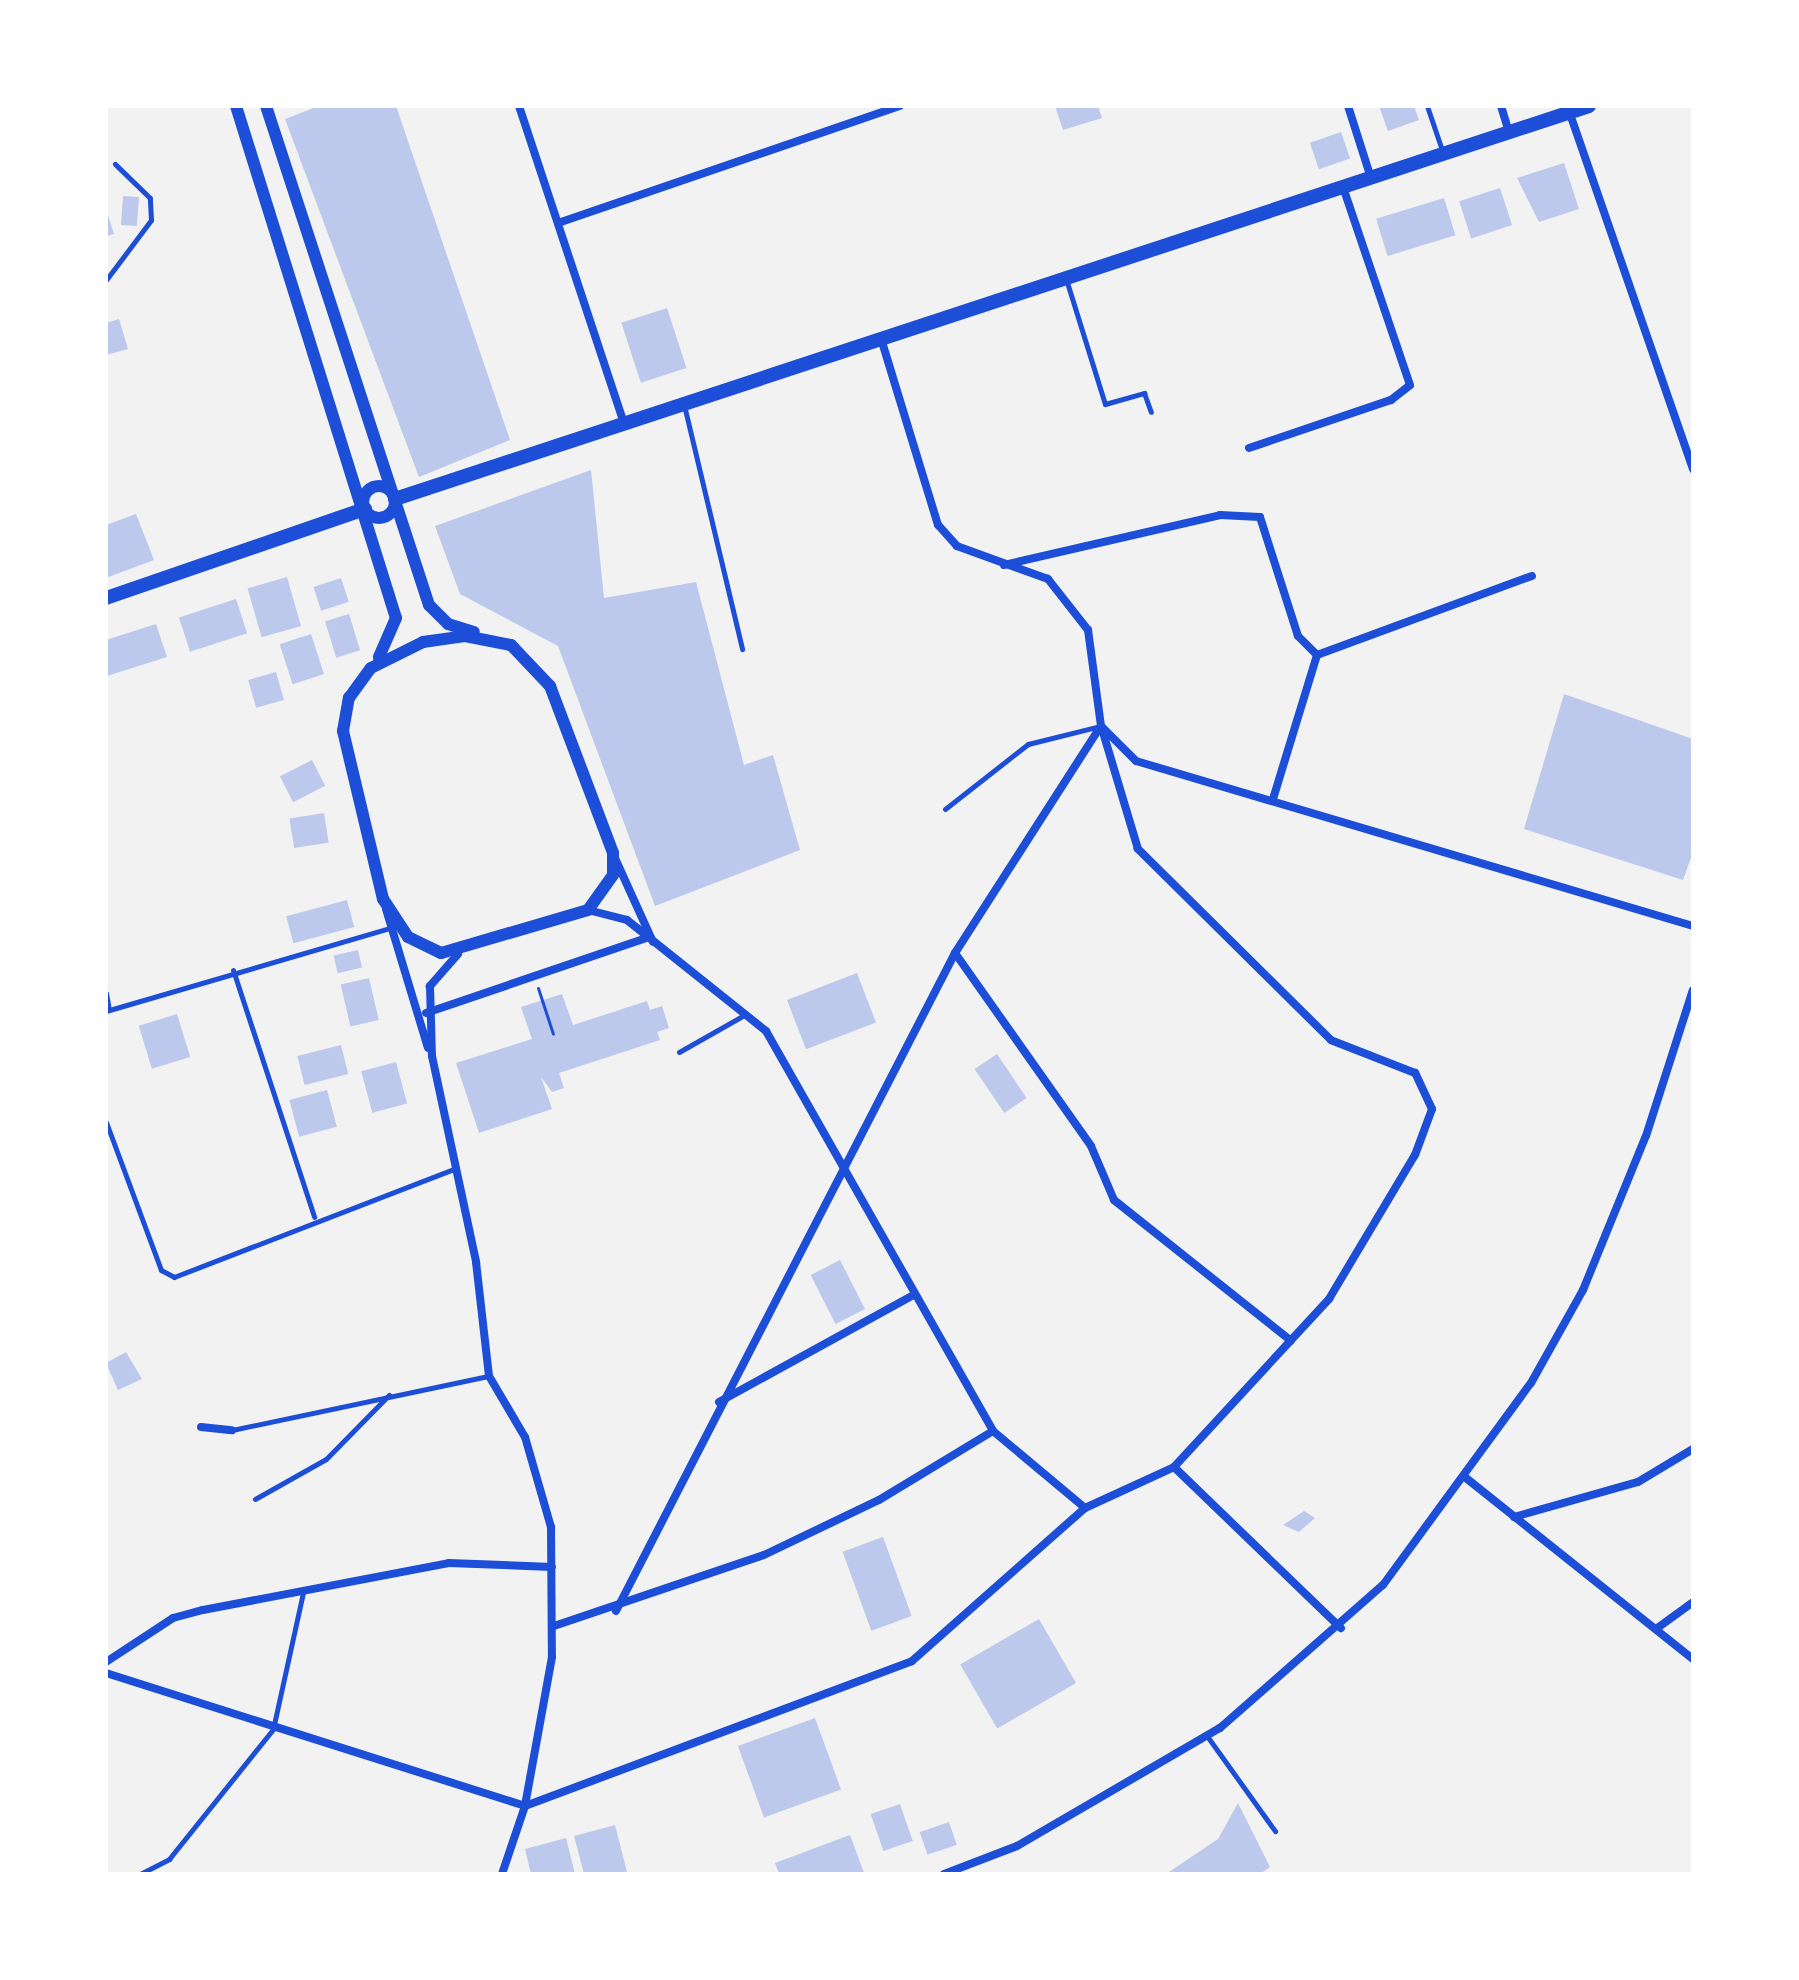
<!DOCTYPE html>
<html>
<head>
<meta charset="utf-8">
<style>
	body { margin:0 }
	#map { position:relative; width:1799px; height:1980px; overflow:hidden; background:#f2f2f2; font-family:Figtree,sans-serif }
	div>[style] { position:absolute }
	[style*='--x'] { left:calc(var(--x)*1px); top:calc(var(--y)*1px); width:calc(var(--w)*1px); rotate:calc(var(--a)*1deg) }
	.building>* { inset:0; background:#bdc9ec; transform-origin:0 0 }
	.path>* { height:3px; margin:-1.5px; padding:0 1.5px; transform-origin:1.5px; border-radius:1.5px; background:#1d4ed8 }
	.service>* { height:5px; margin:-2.5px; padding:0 2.5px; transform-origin:2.5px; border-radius:2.5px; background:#1d4ed8 }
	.minor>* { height:8px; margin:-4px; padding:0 4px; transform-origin:4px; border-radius:4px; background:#1d4ed8 }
	.tertiary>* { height:12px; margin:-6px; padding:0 6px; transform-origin:6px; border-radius:6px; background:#1d4ed8 }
	.tertiary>.ring { margin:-6px; padding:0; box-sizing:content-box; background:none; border:12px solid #1d4ed8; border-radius:50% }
	.secondary>* { height:14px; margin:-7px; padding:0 7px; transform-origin:7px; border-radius:7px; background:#1d4ed8 }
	span { translate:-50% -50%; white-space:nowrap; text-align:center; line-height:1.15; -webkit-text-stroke:7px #fff; paint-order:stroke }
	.frame { position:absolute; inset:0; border:108px solid #fff; pointer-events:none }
</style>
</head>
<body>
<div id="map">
	<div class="building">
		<i style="clip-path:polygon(319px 106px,396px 106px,510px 440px,419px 477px,285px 119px)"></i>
		<i style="clip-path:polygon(1055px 106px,1098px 106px,1102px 118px,1063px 130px)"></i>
		<i style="clip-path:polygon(1379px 106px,1414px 106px,1419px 120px,1388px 131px)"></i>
		<i style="left:1341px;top:132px;width:28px;height:33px;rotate:71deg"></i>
		<i style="clip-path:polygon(1564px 163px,1579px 209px,1539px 222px,1517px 178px)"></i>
		<i style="left:1500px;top:188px;width:39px;height:43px;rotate:72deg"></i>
		<i style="left:123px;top:196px;width:16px;height:29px;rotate:4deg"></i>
		<i style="left:1444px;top:198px;width:39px;height:71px;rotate:73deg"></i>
		<i style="clip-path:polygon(106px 209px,114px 234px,106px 236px)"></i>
		<i style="left:667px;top:308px;width:63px;height:48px;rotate:72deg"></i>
		<i style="clip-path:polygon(119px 319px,128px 349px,106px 355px,106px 323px)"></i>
		<i style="clip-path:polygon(591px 470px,604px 598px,696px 582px,744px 765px,773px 755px,800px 850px,655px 906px,558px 646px,460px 594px,435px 526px)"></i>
		<i style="clip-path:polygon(136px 514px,154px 560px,106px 578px,106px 525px)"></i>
		<i style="left:287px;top:577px;width:51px;height:41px;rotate:74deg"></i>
		<i style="left:341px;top:578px;width:25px;height:29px;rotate:72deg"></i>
		<i style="left:236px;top:599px;width:36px;height:60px;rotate:72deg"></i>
		<i style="left:349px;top:614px;width:38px;height:25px;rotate:73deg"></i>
		<i style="clip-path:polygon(156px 624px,167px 657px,107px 676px,106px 640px)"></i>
		<i style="left:311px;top:634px;width:42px;height:33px;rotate:72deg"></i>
		<i style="left:276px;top:672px;width:29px;height:29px;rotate:74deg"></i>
		<i style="clip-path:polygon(1564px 694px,1693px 739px,1693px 852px,1683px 880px,1524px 829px)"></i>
		<i style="left:312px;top:760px;width:29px;height:36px;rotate:63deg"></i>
		<i style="left:324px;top:813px;width:30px;height:35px;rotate:81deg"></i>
		<i style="left:347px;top:900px;width:28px;height:63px;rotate:75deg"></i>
		<i style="left:358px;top:950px;width:18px;height:25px;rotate:77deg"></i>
		<i style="left:857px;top:973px;width:53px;height:75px;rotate:69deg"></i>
		<i style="left:369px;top:978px;width:43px;height:29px;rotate:77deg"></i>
		<i style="clip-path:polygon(562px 994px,573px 1025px,647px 1001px,650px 1010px,662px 1006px,669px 1028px,657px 1032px,660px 1040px,559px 1073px,564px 1088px,552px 1092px,541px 1077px,552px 1109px,479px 1133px,456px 1063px,532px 1039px,521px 1007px)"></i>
		<i style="left:177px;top:1014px;width:45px;height:40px;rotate:73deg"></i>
		<i style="left:341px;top:1045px;width:30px;height:45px;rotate:76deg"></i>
		<i style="left:997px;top:1054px;width:53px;height:27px;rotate:56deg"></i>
		<i style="left:396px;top:1062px;width:43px;height:36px;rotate:75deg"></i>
		<i style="left:327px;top:1090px;width:38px;height:39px;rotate:75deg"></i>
		<i style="left:840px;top:1260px;width:55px;height:33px;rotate:63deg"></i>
		<i style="clip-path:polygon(126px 1352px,142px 1379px,118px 1390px,106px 1363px)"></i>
		<i style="clip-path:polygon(1304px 1511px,1315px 1518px,1299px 1532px,1283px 1525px)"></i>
		<i style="left:883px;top:1537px;width:84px;height:43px;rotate:70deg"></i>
		<i style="left:1039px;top:1619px;width:74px;height:91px;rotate:60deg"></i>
		<i style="left:815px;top:1718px;width:76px;height:82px;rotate:70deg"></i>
		<i style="clip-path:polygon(1238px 1803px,1270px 1867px,1260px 1874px,1166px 1874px,1218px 1839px)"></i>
		<i style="left:900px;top:1804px;width:39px;height:31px;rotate:71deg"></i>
		<i style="left:949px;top:1822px;width:24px;height:31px;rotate:71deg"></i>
		<i style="clip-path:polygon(615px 1825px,627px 1872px,584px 1874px,574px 1836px)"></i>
		<i style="clip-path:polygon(850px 1835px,864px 1873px,779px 1874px,775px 1863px)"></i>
		<i style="clip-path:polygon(566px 1838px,575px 1874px,531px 1874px,525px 1849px)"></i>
	</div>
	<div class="path">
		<i style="--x:538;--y:988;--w:48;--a:71.9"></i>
	</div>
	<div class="service">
		<i style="--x:1427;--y:106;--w:46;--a:71.2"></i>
		<i style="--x:1066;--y:279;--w:131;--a:72.7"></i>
		<i style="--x:1105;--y:404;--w:41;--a:-15.8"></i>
		<i style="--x:1144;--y:393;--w:20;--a:70"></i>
		<i style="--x:106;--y:280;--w:75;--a:-53.1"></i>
		<i style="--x:151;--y:220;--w:22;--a:-93"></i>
		<i style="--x:150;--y:198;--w:49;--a:-135.8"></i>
		<i style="--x:684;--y:405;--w:251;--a:76.6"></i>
		<i style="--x:945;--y:809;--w:105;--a:-38.1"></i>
		<i style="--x:1028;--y:744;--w:74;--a:-14"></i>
		<i style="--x:233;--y:970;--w:260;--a:71.8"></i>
		<i style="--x:106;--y:993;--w:17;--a:80"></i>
		<i style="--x:106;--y:1011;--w:296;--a:-16.3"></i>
		<i style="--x:679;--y:1052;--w:75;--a:-29.6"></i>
		<i style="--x:106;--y:1122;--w:158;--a:69.6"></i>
		<i style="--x:161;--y:1270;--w:15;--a:28"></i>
		<i style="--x:174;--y:1277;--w:303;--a:-21.1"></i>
		<i style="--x:232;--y:1430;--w:263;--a:-11.9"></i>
		<i style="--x:255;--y:1499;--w:81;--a:-29.4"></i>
		<i style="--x:326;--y:1459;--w:90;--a:-45.5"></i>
		<i style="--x:1207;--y:1736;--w:117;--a:54.4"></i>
		<i style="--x:140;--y:1874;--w:33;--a:-27"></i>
		<i style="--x:169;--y:1859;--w:166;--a:-51.3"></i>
		<i style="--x:273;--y:1729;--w:139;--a:-77.6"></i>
	</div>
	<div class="minor">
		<i style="--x:519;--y:106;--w:334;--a:71.7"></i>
		<i style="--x:1348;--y:106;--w:76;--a:72.3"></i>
		<i style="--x:1501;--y:106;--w:27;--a:73"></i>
		<i style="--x:1569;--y:111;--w:379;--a:70.9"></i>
		<i style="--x:558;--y:223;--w:361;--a:-18.9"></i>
		<i style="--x:1249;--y:448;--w:150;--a:-18.7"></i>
		<i style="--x:1391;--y:400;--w:24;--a:-38"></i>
		<i style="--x:1410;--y:385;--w:209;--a:-108.7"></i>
		<i style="--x:1004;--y:565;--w:222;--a:-13"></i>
		<i style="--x:1220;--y:515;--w:40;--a:2.9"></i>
		<i style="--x:1260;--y:517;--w:125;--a:72.3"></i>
		<i style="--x:1298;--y:636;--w:27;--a:45"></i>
		<i style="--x:1317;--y:655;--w:229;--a:-20.2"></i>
		<i style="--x:1102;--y:727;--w:48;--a:45"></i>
		<i style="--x:1136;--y:761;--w:581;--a:16.5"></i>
		<i style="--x:1273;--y:799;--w:151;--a:-73"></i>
		<i style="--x:614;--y:856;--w:94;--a:65.6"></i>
		<i style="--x:386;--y:909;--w:145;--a:73.2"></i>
		<i style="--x:588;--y:910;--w:40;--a:14.4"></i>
		<i style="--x:627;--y:920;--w:178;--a:38.6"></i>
		<i style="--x:766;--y:1031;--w:460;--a:60.4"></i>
		<i style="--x:993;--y:1431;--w:120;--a:39.9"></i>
		<i style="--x:955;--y:953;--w:236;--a:54.8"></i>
		<i style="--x:1091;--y:1146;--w:59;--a:66.9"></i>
		<i style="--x:1114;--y:1200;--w:226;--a:38.5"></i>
		<i style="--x:458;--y:954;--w:43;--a:131.2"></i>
		<i style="--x:430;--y:986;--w:70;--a:88.4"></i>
		<i style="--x:432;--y:1056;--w:211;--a:77.9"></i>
		<i style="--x:476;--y:1262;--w:115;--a:83.5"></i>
		<i style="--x:489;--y:1376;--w:71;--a:59.5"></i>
		<i style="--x:525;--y:1437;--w:94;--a:73.9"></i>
		<i style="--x:551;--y:1527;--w:130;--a:89.6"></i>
		<i style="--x:552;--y:1657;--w:151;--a:100.3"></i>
		<i style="--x:525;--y:1806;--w:72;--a:108.7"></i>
		<i style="--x:426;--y:1013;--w:232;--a:-18.8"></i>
		<i style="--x:719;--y:1402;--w:222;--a:-28.8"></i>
		<i style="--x:201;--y:1427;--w:31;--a:6"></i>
		<i style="--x:1174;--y:1467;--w:232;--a:44"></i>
		<i style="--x:1466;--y:1478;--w:290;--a:38.6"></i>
		<i style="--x:1514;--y:1517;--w:129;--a:-15.8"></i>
		<i style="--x:1638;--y:1482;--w:64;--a:-31"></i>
		<i style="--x:616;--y:1611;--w:740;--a:-62.74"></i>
		<i style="--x:955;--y:953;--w:270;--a:-57.3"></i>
		<i style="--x:554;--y:1626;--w:222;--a:-18.7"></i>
		<i style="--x:764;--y:1555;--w:127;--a:-25.6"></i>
		<i style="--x:879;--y:1500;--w:133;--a:-31.2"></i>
		<i style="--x:1656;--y:1629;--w:46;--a:-36.1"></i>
		<i style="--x:106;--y:1662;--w:80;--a:-33.3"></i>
		<i style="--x:173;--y:1618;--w:31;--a:-15"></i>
		<i style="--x:203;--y:1610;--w:250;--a:-10.8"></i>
		<i style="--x:449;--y:1563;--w:103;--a:2.2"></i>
		<i style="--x:106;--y:1673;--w:440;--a:17.6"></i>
		<i style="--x:525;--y:1806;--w:413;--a:-20.5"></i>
		<i style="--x:912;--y:1661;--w:231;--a:-41.5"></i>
		<i style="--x:1085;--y:1508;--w:98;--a:-24.7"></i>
		<i style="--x:1174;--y:1467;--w:229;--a:-47.3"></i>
		<i style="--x:1329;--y:1299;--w:168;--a:-59.2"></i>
		<i style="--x:1415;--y:1155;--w:49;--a:-69.7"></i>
		<i style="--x:1432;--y:1109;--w:40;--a:-115"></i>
		<i style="--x:1415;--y:1073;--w:90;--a:-158.6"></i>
		<i style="--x:1331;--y:1040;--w:272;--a:-135.3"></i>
		<i style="--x:1138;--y:849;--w:128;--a:-106.7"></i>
		<i style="--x:1101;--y:726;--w:97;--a:-97.7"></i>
		<i style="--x:1088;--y:630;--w:65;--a:-128.1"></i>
		<i style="--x:1048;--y:579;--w:97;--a:-160.1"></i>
		<i style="--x:957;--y:546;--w:28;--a:-132"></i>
		<i style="--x:938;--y:525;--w:195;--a:-107"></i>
		<i style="--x:944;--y:1874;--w:78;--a:-21"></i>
		<i style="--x:1017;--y:1846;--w:235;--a:-30.2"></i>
		<i style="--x:1220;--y:1728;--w:217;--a:-41.3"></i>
		<i style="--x:1383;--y:1585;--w:250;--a:-53.8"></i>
		<i style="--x:1531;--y:1383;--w:107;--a:-60.8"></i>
		<i style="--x:1583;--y:1290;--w:166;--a:-67.8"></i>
		<i style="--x:1646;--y:1136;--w:153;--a:-72.2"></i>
	</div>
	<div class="tertiary">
		<i style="--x:236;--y:106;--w:536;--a:72.65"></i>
		<i style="--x:396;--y:618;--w:43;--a:113.6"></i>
		<i style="--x:266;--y:106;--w:525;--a:71.91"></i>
		<i style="--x:429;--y:605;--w:27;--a:45"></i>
		<i style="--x:448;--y:624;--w:27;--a:17"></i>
		<i class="ring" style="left:363px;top:486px;width:20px;height:20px"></i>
		<i style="--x:465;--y:636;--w:47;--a:11.1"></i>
		<i style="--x:511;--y:645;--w:57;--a:46.4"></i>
		<i style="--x:550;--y:686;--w:178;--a:69.3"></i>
		<i style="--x:613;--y:853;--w:22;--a:90"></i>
		<i style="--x:613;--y:875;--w:43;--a:125.5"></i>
		<i style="--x:588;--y:910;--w:153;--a:163.7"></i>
		<i style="--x:441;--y:953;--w:37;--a:-154"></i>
		<i style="--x:408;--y:937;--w:45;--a:-123.3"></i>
		<i style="--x:383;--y:899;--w:173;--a:-103.4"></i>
		<i style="--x:343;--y:731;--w:34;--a:-80"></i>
		<i style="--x:349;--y:698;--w:37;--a:-54"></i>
		<i style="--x:371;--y:668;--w:58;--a:-26.6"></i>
		<i style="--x:423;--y:642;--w:42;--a:-8.1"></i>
	</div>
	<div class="secondary">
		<i style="--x:395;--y:499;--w:1257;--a:-18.22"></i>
		<i style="--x:106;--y:598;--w:274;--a:-19"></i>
	</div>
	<div class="frame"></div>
</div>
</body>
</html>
